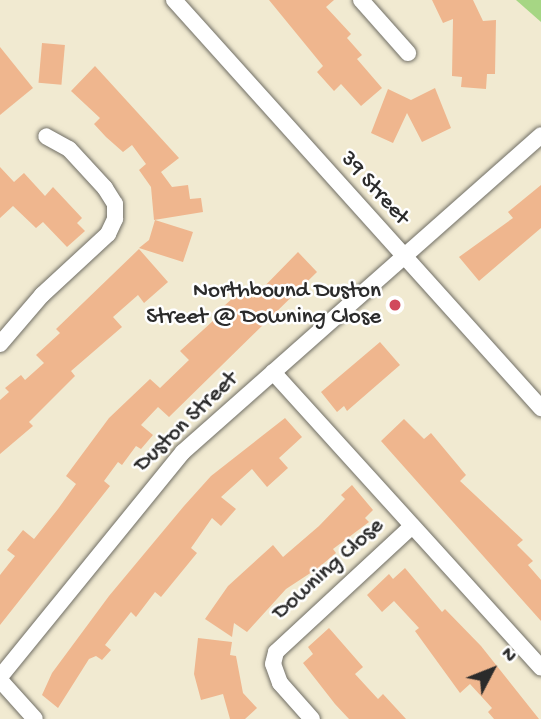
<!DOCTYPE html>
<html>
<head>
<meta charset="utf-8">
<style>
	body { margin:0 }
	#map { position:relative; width:541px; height:719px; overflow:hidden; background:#f1ead1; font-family:"Gochi Hand",sans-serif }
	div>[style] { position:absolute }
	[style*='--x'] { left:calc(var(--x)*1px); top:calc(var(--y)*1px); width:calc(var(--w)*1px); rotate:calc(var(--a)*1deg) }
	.green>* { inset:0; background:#a6d684 }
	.building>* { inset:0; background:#efb68e; transform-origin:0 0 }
	.roads { filter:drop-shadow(0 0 2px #706e65) drop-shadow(0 0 2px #706e65) }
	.minor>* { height:16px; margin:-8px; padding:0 8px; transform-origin:8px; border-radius:8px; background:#fff }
	.dots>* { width:19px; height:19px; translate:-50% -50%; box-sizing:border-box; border:4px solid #fff; border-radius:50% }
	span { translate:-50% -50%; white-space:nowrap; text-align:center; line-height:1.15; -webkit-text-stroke:5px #fff; paint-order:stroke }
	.street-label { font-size:23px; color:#2b2b2b }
	.poi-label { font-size:23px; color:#2b2b2b }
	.right { translate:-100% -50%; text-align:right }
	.north { position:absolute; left:457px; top:635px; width:70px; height:70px; -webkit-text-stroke:5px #fff; paint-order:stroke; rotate:48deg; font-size:19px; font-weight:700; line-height:28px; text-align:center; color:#2b2b2b }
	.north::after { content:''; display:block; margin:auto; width:24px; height:32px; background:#2b2b2b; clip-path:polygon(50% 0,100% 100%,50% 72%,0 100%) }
</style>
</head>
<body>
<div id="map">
	<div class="green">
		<i style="clip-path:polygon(516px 0,541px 0,541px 22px)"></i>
	</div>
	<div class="building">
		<i style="clip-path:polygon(269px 0,334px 0,326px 7px,351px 34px,347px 38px,362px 55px,357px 59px,382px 88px,361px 106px,341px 84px,334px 91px,317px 72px,323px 66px)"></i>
		<i style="clip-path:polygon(432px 0,473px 0,483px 21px,496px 20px,495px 74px,487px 74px,486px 89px,461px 87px,462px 77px,452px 76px,453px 19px,443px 23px)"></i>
		<i style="left:42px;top:43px;width:23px;height:40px;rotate:5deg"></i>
		<i style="clip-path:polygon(0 47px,33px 88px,0 115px)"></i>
		<i style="clip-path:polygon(95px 66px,179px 158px,161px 172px,172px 187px,188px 185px,190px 199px,201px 198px,203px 212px,154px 220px,151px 187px,139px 170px,146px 164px,132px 145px,123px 152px,106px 137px,94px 124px,100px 118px,71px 91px)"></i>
		<i style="clip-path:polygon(435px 88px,451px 128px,422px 142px,407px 113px,393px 143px,371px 133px,388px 89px,411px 100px)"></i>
		<i style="clip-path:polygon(0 167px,14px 182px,24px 173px,45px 196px,53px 187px,82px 218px,77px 223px,85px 231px,67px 247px,43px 222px,36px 228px,13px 206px,0 218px)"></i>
		<i style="clip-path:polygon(541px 185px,541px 228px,479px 281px,459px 257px,513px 218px,508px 212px)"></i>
		<i style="clip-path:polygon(155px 220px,193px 232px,183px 262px,139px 248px,149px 240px)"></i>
		<i style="clip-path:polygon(139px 249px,168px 282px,144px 303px,138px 295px,113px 317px,122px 327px,71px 371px,75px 376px,29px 422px,33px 426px,0 454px,0 400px,9px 392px,5px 388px,21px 375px,25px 380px,44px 363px,36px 355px,60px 333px,56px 329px)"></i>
		<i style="clip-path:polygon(298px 252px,317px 272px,169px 417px,158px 407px,141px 425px,153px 435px,141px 449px,136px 446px,122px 465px,118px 462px,104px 481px,110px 486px,0 625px,0 575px,15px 556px,7px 550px,23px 530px,34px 539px,58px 509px,76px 484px,66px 476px,109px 418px,150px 379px,160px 388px,189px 360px,180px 351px,226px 309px,224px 306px,244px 288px,253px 298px)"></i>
		<i style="clip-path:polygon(380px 342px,400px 365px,347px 411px,344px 406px,337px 412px,321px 392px)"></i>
		<i style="clip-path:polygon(285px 418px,302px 437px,279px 458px,288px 468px,267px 487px,252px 469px,221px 497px,236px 509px,221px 526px,212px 518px,191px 548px,197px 553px,161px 597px,155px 592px,136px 617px,131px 612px,105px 645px,111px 650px,102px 660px,96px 656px,89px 659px,58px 708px,42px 695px,52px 673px,109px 596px,184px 506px,211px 476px)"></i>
		<i style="clip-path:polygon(404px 419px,424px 439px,431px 433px,466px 475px,460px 481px,523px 540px,517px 545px,533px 561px,528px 565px,541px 580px,541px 621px,381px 441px)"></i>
		<i style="clip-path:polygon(352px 485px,373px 510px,365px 518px,369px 522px,333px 549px,336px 553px,318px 568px,286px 589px,247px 632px,234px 623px,232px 637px,205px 619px,228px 586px,273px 545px,283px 557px,319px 526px,345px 499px,341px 495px)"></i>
		<i style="clip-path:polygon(405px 568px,442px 612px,445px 609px,481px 646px,539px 719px,494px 719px,488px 712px,492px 708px,470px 684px,460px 693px,415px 631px,419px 628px,394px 601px,382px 612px,367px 595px,389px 574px,393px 579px)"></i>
		<i style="clip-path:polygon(329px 628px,363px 667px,355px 674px,378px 699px,383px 694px,406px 719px,349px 719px,335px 704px,303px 663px,313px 654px,308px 647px)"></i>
		<i style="clip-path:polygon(198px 638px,232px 642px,230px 655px,236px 656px,243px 693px,257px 708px,245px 719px,230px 719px,223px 694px,201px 700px,194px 674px)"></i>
	</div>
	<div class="roads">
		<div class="minor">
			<i style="--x:174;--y:0;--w:549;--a:48.03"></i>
			<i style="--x:361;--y:0;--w:71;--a:48.4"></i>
			<i style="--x:0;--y:344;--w:65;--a:-49.4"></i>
			<i style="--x:42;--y:295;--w:90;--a:-42.7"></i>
			<i style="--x:108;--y:234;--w:17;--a:-65"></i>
			<i style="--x:115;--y:219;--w:15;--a:-90"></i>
			<i style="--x:115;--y:204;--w:19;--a:-122"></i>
			<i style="--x:105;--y:188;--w:53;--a:-132.7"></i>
			<i style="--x:69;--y:149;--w:26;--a:-151"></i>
			<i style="--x:273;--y:372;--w:399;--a:47.8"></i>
			<i style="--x:0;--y:677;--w:290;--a:-50.9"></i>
			<i style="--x:183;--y:452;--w:478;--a:-41.5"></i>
			<i style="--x:0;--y:680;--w:52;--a:48.1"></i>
			<i style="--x:312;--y:719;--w:48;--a:-131.6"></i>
			<i style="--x:280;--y:683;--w:20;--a:-110"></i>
			<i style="--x:273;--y:664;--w:12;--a:-76"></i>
			<i style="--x:276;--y:652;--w:185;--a:-42.8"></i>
		</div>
	</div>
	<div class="dots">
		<i style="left:395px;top:305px;background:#d1495b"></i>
	</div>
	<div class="street-label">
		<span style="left:374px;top:189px;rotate:48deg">39 Street</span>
		<span style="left:187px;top:423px;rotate:-44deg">Duston Street</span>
		<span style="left:329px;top:570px;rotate:-42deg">Downing Close</span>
	</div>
	<div class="poi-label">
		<span class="right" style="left:381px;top:305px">Northbound Duston<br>Street @ Downing Close</span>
	</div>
	<div class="north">N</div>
</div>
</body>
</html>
